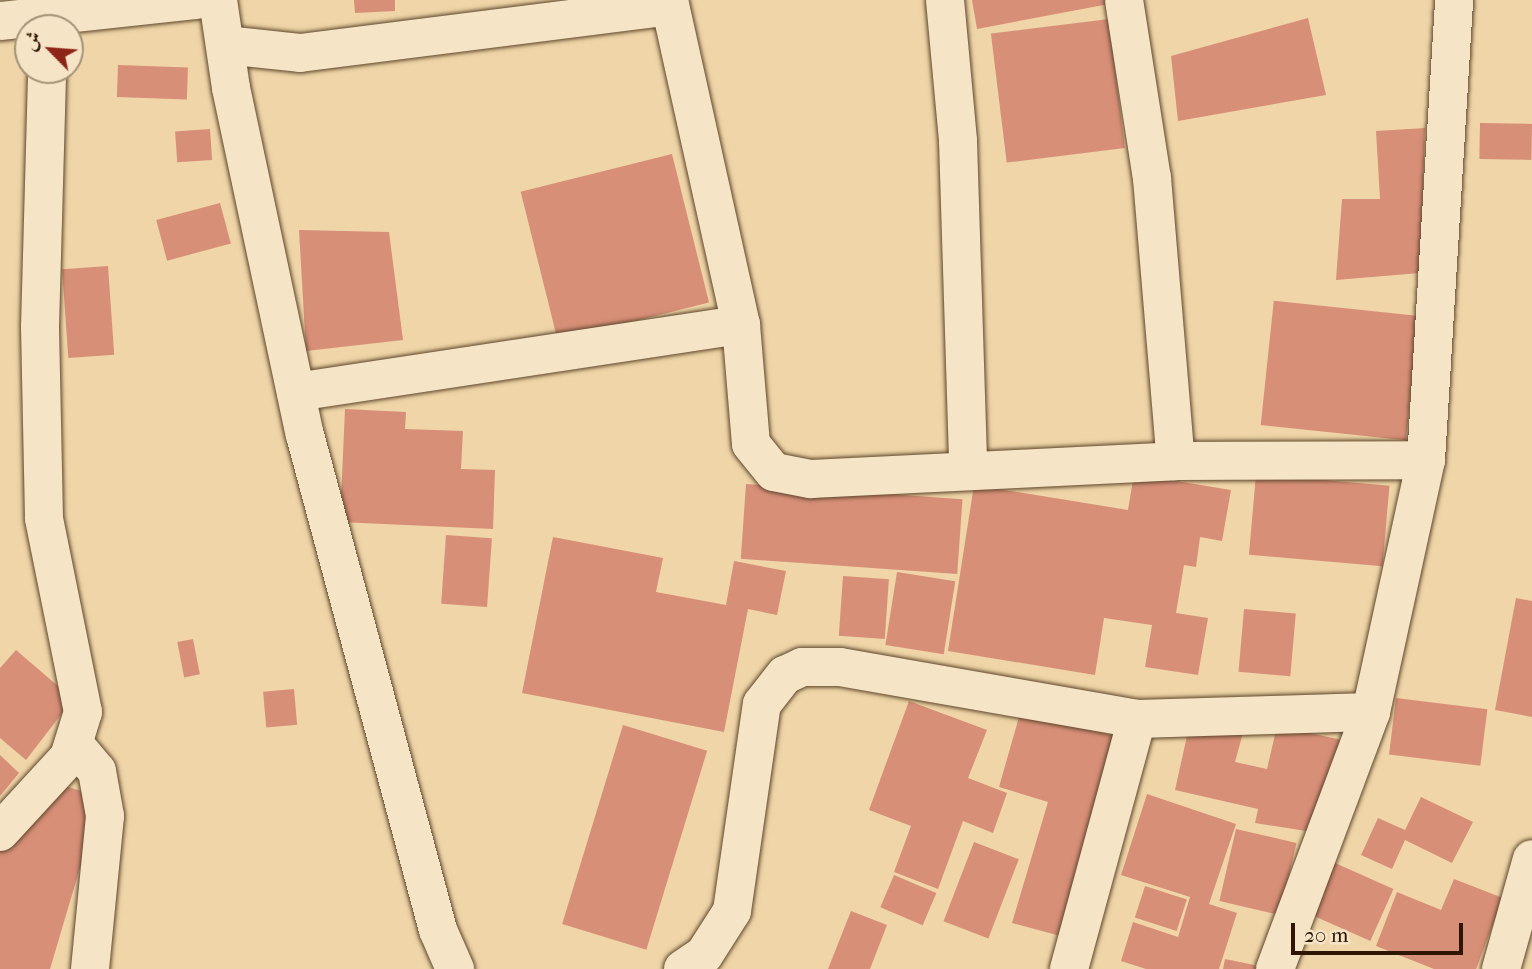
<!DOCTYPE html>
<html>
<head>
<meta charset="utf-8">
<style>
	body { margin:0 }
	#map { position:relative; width:1532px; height:969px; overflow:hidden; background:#efd5a7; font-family:"IM FELL French Canon",Amiri,serif }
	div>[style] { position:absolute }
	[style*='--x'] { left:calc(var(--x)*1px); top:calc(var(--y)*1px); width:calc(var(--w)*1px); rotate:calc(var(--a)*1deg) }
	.building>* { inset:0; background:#d88f78; transform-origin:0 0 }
	.roads { filter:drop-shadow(0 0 2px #5e462c) drop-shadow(0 0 2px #5e462c) }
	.minor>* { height:38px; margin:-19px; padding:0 19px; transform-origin:19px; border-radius:19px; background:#f5e4c6 }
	span { translate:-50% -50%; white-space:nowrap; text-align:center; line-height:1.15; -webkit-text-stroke:5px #f5e4c6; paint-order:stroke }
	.north { position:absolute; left:14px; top:14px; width:70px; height:70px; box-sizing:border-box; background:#f5e4c6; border:2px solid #a59278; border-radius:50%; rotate:295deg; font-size:19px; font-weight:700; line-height:28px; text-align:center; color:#2e1603 }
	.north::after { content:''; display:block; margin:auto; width:24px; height:32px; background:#8f2418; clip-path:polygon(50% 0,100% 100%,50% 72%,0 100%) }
	.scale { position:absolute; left:1291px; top:923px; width:172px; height:32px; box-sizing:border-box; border:4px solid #2e1603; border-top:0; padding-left:9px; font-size:21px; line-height:24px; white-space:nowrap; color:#2e1603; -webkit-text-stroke:5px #f5e4c6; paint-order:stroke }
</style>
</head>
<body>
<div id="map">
	<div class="building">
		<i style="clip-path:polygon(354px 0,395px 0,395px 11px,355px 13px)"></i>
		<i style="clip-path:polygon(972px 0,1109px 0,1109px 4px,977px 29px)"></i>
		<i style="clip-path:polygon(1308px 18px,1326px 95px,1178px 121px,1171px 56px)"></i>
		<i style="left:1109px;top:19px;width:130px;height:119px;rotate:83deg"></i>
		<i style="left:118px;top:65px;width:70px;height:32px;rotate:2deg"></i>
		<i style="left:1480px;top:123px;width:52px;height:36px;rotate:1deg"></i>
		<i style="clip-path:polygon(1425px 128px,1420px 273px,1336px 280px,1342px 199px,1380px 199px,1376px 131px)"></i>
		<i style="left:210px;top:129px;width:31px;height:35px;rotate:86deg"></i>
		<i style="left:672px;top:154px;width:153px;height:156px;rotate:76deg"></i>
		<i style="left:220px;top:203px;width:42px;height:66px;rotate:75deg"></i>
		<i style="clip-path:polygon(299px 230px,389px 232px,403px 340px,306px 351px)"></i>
		<i style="left:108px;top:266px;width:89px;height:46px;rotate:86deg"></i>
		<i style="left:1419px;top:316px;width:125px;height:146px;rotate:96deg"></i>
		<i style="clip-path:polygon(345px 409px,406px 412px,405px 429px,463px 431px,461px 469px,495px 470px,493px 529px,340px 522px)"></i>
		<i style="clip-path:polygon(1134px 474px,1231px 490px,1222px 541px,1200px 537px,1196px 567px,1184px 565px,1176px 613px,1208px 618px,1198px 675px,1145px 667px,1152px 625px,1104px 618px,1095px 675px,948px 651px,974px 485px,1128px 510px)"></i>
		<i style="left:1256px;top:474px;width:134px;height:81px;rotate:5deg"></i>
		<i style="left:746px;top:484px;width:217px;height:75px;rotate:4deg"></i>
		<i style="left:446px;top:535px;width:46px;height:69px;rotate:4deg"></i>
		<i style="clip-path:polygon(553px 537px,663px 558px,656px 592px,726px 605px,734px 561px,786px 571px,777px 615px,748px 609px,724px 732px,522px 693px)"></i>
		<i style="left:897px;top:572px;width:59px;height:74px;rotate:9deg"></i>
		<i style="left:843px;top:576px;width:46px;height:60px;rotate:4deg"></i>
		<i style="clip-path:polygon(1516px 598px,1532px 601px,1532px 717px,1495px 710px)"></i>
		<i style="left:1244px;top:609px;width:52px;height:63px;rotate:5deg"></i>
		<i style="left:193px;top:639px;width:36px;height:16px;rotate:79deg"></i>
		<i style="clip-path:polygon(16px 650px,73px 699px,26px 760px,0 738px,0 668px)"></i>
		<i style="left:294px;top:689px;width:36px;height:31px;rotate:85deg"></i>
		<i style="left:1396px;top:698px;width:92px;height:57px;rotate:7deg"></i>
		<i style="clip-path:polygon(909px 701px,987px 730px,968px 778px,1007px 793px,993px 833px,963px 821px,938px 889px,894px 872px,911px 826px,869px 810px)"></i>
		<i style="clip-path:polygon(1021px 710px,1121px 738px,1064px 937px,1012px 923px,1048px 802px,999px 787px)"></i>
		<i style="clip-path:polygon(1191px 718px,1244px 729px,1235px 762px,1267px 769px,1277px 726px,1342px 740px,1306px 831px,1255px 823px,1258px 809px,1175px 790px)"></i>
		<i style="left:623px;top:725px;width:88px;height:208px;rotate:17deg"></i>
		<i style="clip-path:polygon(0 755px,19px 773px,0 796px)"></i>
		<i style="clip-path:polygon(65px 786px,84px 792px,93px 824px,50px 969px,0 969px,0 845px)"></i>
		<i style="clip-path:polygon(1147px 794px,1236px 824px,1209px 904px,1237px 913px,1219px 969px,1146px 969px,1121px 961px,1133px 922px,1178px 937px,1190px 897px,1121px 875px)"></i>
		<i style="clip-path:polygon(1421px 797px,1473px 822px,1452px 863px,1405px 840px,1392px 869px,1361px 855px,1378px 818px,1405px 830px)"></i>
		<i style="left:1236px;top:829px;width:62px;height:74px;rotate:13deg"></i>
		<i style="left:974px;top:842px;width:48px;height:85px;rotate:21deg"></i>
		<i style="left:1335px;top:863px;width:64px;height:57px;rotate:24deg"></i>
		<i style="left:894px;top:875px;width:46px;height:35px;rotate:23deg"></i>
		<i style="clip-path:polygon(1454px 879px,1503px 898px,1476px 969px,1434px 969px,1376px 946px,1397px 892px,1441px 910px)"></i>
		<i style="left:1145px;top:886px;width:44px;height:33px;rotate:18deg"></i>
		<i style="clip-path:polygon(851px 911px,887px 925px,870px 969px,828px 969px)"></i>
		<i style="clip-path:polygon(1225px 959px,1259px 966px,1259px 969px,1223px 969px)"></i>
	</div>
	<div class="roads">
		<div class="minor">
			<i style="--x:218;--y:0;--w:89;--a:81.6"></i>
			<i style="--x:231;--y:88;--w:355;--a:78"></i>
			<i style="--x:305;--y:435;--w:513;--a:74.96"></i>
			<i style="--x:438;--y:930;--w:43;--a:66.4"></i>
			<i style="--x:669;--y:0;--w:333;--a:77.5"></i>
			<i style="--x:741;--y:325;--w:119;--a:85.2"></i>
			<i style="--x:751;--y:444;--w:36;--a:51"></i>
			<i style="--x:774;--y:472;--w:38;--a:11"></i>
			<i style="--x:811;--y:479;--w:365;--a:-2.8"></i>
			<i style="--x:1176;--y:461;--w:250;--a:-0.2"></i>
			<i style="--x:945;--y:0;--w:142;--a:84.7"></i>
			<i style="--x:958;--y:141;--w:327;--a:88.2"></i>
			<i style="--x:1124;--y:0;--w:180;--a:81.1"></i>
			<i style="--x:1152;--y:178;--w:284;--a:85.2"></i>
			<i style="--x:0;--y:21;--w:198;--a:-6.1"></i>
			<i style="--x:225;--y:45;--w:75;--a:6.1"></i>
			<i style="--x:300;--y:53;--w:373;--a:-7.2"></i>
			<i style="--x:296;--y:392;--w:450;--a:-8.6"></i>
			<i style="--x:75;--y:745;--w:34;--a:50"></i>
			<i style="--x:97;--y:771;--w:46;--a:79.9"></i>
			<i style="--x:105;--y:816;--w:154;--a:95.6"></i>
			<i style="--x:0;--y:832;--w:102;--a:-47.4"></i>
			<i style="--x:69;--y:757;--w:47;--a:-72.7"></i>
			<i style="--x:83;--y:712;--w:198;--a:-101.4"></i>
			<i style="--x:44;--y:518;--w:191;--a:-91.2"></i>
			<i style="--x:40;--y:327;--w:257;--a:-88.4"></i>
			<i style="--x:683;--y:969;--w:25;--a:-34"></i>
			<i style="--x:704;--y:955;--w:52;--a:-57.5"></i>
			<i style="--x:732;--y:911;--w:209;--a:-81.8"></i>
			<i style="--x:762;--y:704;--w:37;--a:-52"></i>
			<i style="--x:785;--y:675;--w:19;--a:-25"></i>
			<i style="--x:802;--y:667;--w:38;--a:0"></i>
			<i style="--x:840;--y:667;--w:302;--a:9.9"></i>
			<i style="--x:1137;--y:719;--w:234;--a:-1.7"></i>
			<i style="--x:1069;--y:969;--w:259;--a:-74.8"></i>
			<i style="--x:1275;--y:969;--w:274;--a:-69.5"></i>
			<i style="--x:1371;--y:712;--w:258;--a:-77.7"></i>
			<i style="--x:1426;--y:460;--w:461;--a:-86.5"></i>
			<i style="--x:1501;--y:969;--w:114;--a:-74.3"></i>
		</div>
	</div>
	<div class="north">ش</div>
	<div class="scale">20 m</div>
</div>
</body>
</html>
